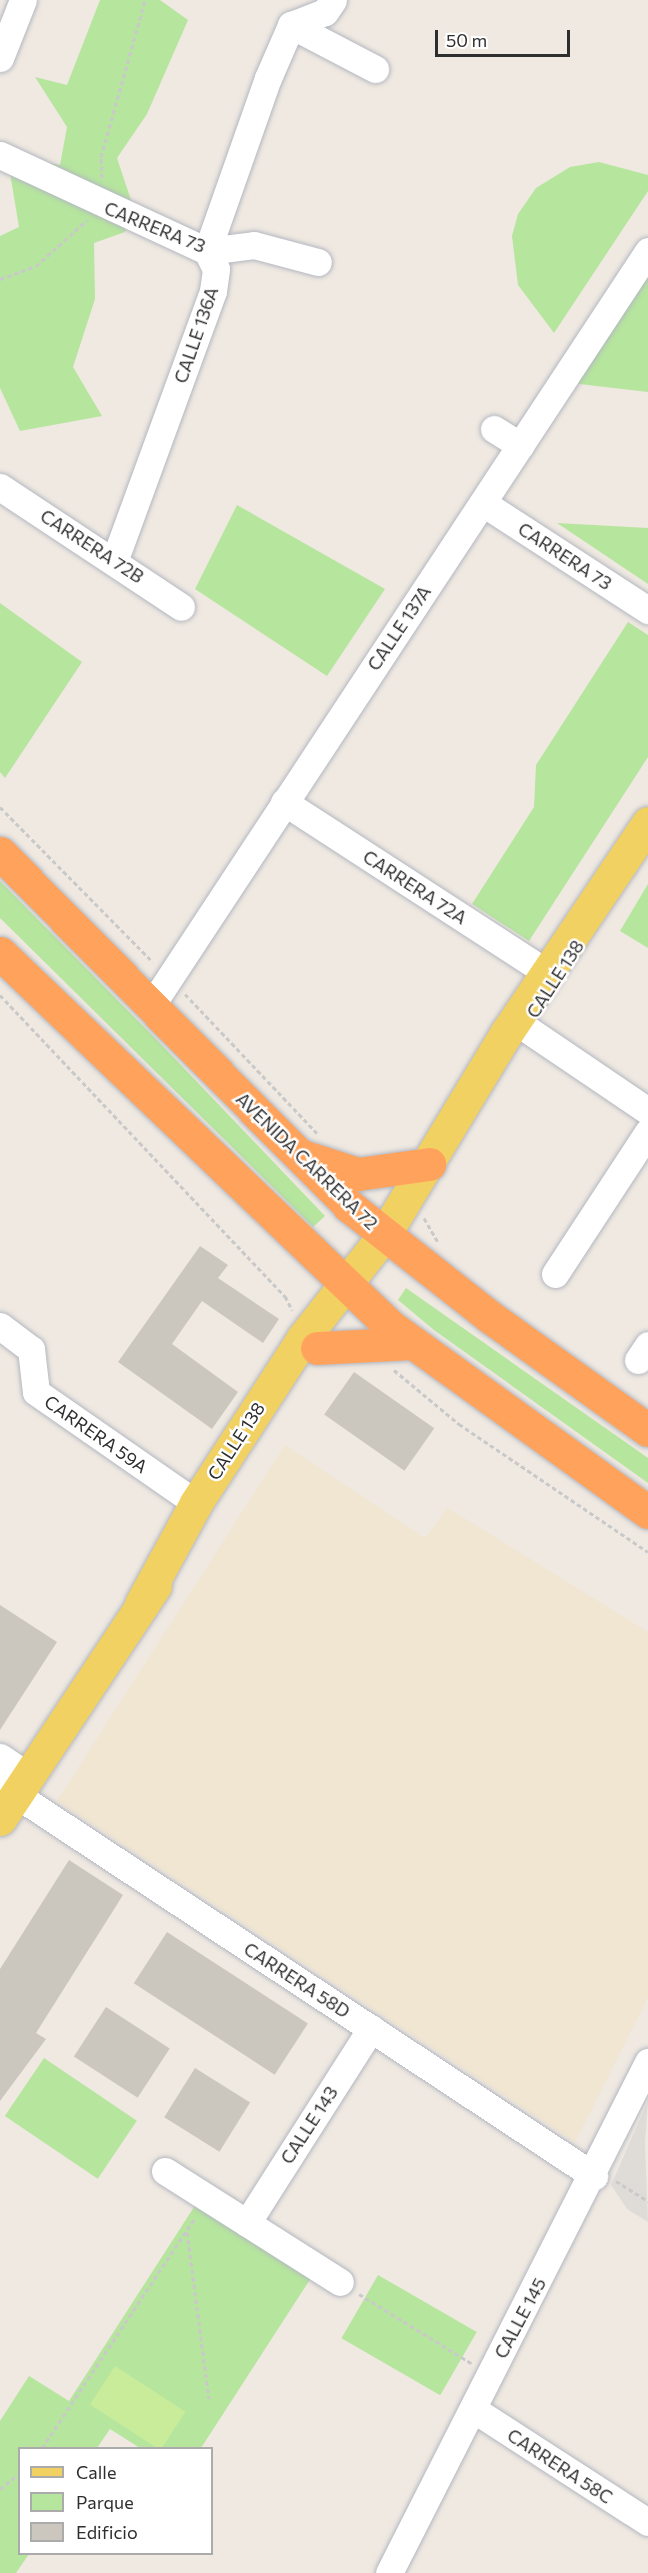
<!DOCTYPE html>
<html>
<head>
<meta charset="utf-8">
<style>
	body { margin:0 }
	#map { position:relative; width:648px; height:2573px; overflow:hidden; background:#efe9e1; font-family:Commissioner,sans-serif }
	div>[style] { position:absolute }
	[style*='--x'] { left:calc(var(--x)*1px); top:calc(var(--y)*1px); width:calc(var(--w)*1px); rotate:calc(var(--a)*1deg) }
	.education>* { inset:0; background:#f0e6d1 }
	.green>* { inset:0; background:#b6e59e; transform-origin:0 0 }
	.pitch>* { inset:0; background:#c9ec9a; transform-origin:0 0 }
	.plaza>* { inset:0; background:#dfdcd8 }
	.building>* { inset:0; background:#cbc7bf; transform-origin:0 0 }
	.path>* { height:3px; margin-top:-1.5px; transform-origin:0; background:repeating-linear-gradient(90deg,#c9c9c9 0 4.5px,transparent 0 7.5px) }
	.roads { filter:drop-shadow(0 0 2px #b4b7c1) drop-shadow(0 0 2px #b4b7c1) }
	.minor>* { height:27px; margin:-13.5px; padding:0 13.5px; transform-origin:13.5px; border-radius:13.5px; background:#fff }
	.major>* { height:33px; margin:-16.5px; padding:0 16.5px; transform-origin:16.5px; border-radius:16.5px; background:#f2d163 }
	.highway>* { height:33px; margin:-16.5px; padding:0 16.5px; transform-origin:16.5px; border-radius:16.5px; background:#ffa35c }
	span { translate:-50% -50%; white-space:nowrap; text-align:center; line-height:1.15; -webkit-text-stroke:5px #fff; paint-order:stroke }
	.street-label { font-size:18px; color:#2e2e2e }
	.legend { position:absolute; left:18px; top:2447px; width:195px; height:108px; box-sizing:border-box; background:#fff; border:2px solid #ababab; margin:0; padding:8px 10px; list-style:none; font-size:18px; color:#2e2e2e }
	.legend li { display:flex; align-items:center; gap:12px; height:30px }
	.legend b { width:30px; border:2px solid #ababab }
	.scale { position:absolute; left:435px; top:30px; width:135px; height:27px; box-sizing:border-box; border:3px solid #2e2e2e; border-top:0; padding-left:8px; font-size:18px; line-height:21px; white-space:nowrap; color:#2e2e2e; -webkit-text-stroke:4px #fff; paint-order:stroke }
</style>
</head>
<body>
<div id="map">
	<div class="education">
		<i style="clip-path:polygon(285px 1445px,425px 1538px,448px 1508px,648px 1632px,648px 1998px,575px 2142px,57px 1801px)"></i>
	</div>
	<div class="green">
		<i style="clip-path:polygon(100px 0,160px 0,188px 20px,147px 114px,117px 158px,131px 200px,125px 232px,94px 243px,95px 299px,73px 367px,102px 416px,20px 431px,0 388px,0 236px,19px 227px,7px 155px,60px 165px,67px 127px,35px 77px,67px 85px)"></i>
		<i style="clip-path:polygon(599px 162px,648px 175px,648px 191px,554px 333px,518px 285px,512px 236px,518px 214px,536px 188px,570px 167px)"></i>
		<i style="clip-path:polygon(648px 270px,648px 392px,571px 383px)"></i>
		<i style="clip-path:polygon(237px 505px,385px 589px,327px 676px,195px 589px)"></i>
		<i style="clip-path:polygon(557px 523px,648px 528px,648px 584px)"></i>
		<i style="clip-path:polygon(0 603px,82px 662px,5px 778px,0 772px)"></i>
		<i style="clip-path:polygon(628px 622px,648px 635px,648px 757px,529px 941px,472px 904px,534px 807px,536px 765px)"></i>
		<i style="clip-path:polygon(0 881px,158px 1041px,325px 1216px,313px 1227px,0 918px)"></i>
		<i style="clip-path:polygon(648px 884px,648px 948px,620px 931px)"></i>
		<i style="clip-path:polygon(406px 1288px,648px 1458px,648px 1483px,434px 1330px,398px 1300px)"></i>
		<i style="left:44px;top:2058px;width:112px;height:70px;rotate:34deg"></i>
		<i style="clip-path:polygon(196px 2204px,311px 2278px,201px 2448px,140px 2448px,110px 2429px,97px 2448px,20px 2448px,20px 2554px,29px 2554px,16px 2573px,0 2573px,0 2421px,29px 2376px,69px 2401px)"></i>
		<i style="left:378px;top:2275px;width:114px;height:73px;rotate:30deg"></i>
	</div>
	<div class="pitch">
		<i style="left:115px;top:2366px;width:84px;height:46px;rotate:33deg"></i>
	</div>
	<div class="plaza">
		<i style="clip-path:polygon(648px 2101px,645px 2143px,648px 2222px,627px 2209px,611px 2185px)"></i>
	</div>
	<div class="building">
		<i style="clip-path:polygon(200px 1246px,228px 1265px,218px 1278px,279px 1319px,263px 1343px,202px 1301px,172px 1344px,238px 1392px,212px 1429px,118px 1362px)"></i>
		<i style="left:354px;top:1372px;width:98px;height:52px;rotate:35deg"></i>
		<i style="clip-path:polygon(0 1605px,57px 1642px,0 1730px)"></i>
		<i style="clip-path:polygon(69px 1860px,123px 1895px,36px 2033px,46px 2039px,0 2101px,0 1969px)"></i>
		<i style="left:167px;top:1932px;width:168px;height:61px;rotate:33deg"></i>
		<i style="left:106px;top:2007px;width:76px;height:59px;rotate:33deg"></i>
		<i style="left:195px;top:2068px;width:65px;height:58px;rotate:32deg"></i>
	</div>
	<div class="path">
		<i style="--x:102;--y:178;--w:21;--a:-93"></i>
		<i style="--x:101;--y:157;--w:163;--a:-74.3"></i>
		<i style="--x:0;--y:279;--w:38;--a:-20"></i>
		<i style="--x:36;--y:266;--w:69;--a:-42"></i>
		<i style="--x:0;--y:807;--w:218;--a:45.4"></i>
		<i style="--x:185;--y:994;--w:195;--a:46.5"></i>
		<i style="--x:0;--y:995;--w:415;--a:46.6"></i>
		<i style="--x:285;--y:1296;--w:16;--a:63"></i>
		<i style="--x:424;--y:1218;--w:28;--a:60"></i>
		<i style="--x:394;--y:1370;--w:85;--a:39.7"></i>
		<i style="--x:459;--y:1424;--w:228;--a:34.1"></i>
		<i style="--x:616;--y:2181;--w:38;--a:32"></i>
		<i style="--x:187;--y:2232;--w:168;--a:82.5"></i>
		<i style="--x:359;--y:2294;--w:132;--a:31.6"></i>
		<i style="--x:42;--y:2448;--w:276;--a:-56.4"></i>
		<i style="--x:0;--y:2489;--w:26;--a:-39"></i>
	</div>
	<div class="roads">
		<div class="minor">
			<i style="--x:291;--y:25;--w:95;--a:27.6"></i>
			<i style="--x:0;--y:58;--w:62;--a:-68.4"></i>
			<i style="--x:0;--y:155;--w:228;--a:24.9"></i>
			<i style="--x:207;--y:251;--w:47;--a:-7.3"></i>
			<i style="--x:254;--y:245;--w:66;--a:14.9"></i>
			<i style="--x:494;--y:429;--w:31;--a:32"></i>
			<i style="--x:0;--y:487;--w:217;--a:33.5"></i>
			<i style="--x:483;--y:503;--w:197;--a:33"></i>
			<i style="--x:115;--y:559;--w:285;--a:-69.9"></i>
			<i style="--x:213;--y:291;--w:22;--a:-82"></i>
			<i style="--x:216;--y:269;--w:20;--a:-117"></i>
			<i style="--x:207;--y:251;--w:183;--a:-70.6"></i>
			<i style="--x:268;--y:78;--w:58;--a:-66.5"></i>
			<i style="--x:291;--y:25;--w:36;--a:-21"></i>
			<i style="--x:325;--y:12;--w:14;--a:-56"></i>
			<i style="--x:284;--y:802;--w:312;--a:33"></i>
			<i style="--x:151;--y:1006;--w:904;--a:-56.64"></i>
			<i style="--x:524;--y:1027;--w:150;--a:34.1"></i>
			<i style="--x:555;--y:1274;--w:170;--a:-56.8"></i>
			<i style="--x:0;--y:1326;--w:39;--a:37"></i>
			<i style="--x:31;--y:1349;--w:43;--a:83.4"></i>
			<i style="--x:36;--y:1392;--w:195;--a:34.8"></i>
			<i style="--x:638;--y:1360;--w:18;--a:-56"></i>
			<i style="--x:0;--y:1757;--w:34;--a:34"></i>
			<i style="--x:0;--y:1784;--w:712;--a:33.42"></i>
			<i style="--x:165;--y:2171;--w:207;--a:32.4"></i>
			<i style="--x:247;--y:2223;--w:231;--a:-57.5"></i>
			<i style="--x:473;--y:2409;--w:208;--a:32.9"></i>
			<i style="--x:389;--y:2573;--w:573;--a:-63.12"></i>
		</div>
		<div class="major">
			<i style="--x:141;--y:1604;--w:115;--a:-61.4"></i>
			<i style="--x:196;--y:1503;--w:197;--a:-57"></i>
			<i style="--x:303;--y:1338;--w:131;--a:-51.8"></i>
			<i style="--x:384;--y:1235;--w:237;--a:-58.8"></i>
			<i style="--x:507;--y:1032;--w:252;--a:-56"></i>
			<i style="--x:0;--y:1819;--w:280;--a:-56.4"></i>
		</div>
		<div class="highway">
			<i style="--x:0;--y:853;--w:496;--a:45.3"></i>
			<i style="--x:349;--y:1206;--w:179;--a:38.2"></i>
			<i style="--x:490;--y:1317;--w:194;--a:35.6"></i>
			<i style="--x:0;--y:953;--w:540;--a:43.72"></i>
			<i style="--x:390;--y:1326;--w:318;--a:35.8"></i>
			<i style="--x:305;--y:1157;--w:56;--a:17.8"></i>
			<i style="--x:358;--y:1174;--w:72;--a:-8"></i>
			<i style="--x:317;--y:1348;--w:94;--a:-3"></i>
		</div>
	</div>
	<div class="street-label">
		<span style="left:155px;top:227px;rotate:22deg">CARRERA 73</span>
		<span style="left:196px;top:335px;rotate:-71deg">CALLE 136A</span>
		<span style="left:92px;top:546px;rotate:33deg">CARRERA 72B</span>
		<span style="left:565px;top:556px;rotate:33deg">CARRERA 73</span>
		<span style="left:399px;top:628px;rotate:-56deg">CALLE 137A</span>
		<span style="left:415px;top:887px;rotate:33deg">CARRERA 72A</span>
		<span style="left:555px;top:979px;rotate:-57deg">CALLE 138</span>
		<span style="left:307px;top:1161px;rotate:44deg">AVENIDA CARRERA 72</span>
		<span style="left:96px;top:1434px;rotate:35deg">CARRERA 59A</span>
		<span style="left:236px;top:1441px;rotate:-57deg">CALLE 138</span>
		<span style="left:297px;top:1980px;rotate:33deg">CARRERA 58D</span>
		<span style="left:309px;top:2125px;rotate:-57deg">CALLE 143</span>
		<span style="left:520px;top:2318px;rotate:-62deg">CALLE 145</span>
		<span style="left:560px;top:2466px;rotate:33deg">CARRERA 58C</span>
	</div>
	<ul class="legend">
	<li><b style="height:8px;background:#f2d163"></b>Calle</li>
	<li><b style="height:16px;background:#b6e59e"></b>Parque</li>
	<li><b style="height:16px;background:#cbc7bf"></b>Edificio</li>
	</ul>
	<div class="scale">50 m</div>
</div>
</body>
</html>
